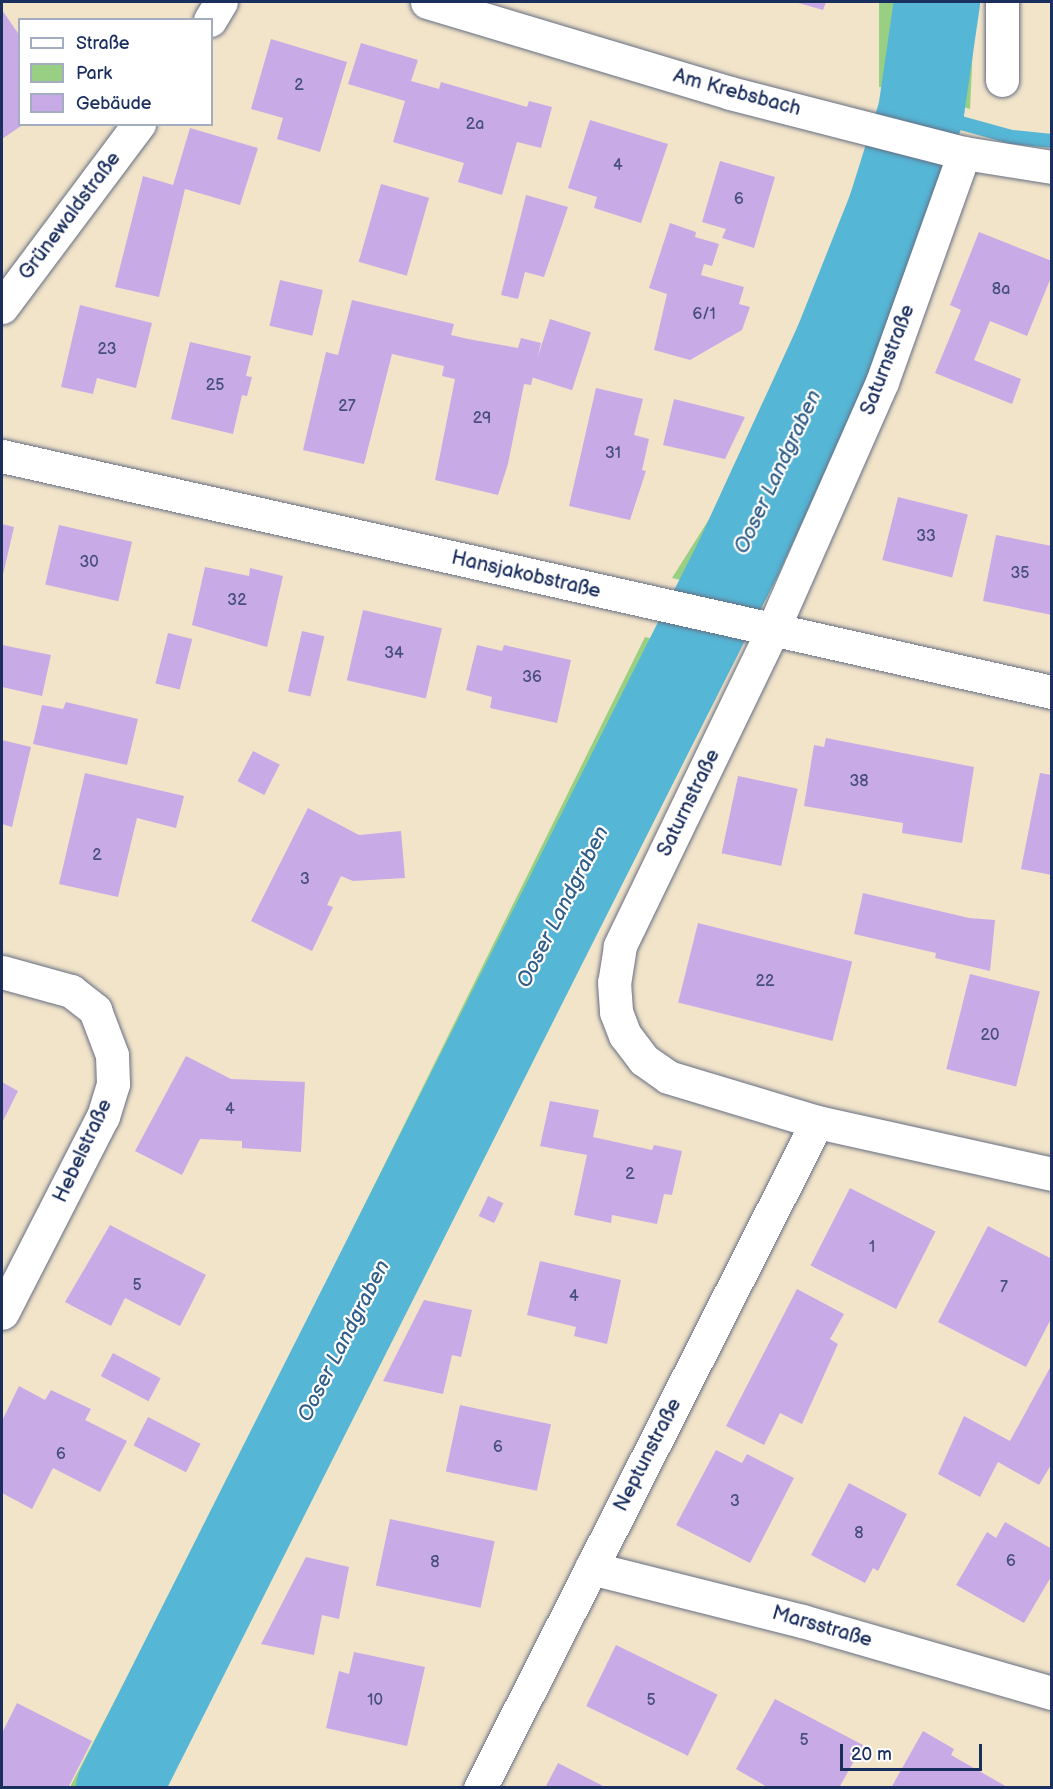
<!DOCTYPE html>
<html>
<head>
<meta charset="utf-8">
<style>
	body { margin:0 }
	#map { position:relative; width:1053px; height:1789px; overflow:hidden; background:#f2e4c9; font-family:"Balsamiq Sans",sans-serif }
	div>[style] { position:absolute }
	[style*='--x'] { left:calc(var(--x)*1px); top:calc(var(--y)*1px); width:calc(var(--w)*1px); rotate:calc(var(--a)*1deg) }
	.green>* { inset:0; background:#98cf82; transform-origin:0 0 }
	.stream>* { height:14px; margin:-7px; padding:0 7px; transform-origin:7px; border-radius:7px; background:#56b6d5 }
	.river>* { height:86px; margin:-43px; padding:0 43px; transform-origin:43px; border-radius:43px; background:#56b6d5 }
	.building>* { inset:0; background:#c8abe6; transform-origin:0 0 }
	.roads { filter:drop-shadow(0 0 2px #666e83) drop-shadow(0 0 2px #666e83) }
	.minor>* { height:33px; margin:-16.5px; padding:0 16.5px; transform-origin:16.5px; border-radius:16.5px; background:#fff }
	span { translate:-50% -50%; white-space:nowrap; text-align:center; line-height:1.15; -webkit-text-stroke:4.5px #fff; paint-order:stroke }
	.number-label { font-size:16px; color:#464e80 }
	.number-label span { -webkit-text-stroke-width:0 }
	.street-label { font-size:20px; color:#1b2f5e }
	.water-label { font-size:21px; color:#305e88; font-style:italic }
	.frame { position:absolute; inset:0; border:3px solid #1b2f5e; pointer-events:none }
	.legend { position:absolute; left:18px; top:18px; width:195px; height:108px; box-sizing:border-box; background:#fff; border:2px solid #a4acbf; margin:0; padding:8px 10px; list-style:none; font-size:18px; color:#1b2f5e }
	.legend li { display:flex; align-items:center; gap:12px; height:30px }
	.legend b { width:30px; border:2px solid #a4acbf }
	.scale { position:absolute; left:840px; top:1744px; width:142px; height:27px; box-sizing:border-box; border:3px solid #1b2f5e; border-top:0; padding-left:8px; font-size:18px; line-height:21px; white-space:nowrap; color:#1b2f5e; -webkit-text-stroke:4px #fff; paint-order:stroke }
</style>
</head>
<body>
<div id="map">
	<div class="green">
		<i style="left:879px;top:2px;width:38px;height:85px"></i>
		<i style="clip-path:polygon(952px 2px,975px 2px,970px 109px,950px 103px,942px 81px)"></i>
		<i style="clip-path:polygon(864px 159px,927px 173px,766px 600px,672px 578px,735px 478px,783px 383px,821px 286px)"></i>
		<i style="clip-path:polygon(645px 637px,727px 656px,160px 1787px,70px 1787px,208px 1522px)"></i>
	</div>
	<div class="stream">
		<i style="--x:921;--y:112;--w:94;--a:15.4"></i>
		<i style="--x:1012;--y:137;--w:40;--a:5.7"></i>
	</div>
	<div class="river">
		<i style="--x:119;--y:1788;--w:1376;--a:-63.27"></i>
		<i style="--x:738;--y:559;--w:237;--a:-65.3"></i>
		<i style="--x:837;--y:344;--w:146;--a:-68.3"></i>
		<i style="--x:891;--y:208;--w:101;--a:-72.6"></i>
		<i style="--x:921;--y:112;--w:111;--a:-81.7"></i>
	</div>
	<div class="building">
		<i style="clip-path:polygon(795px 2px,826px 2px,823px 10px)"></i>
		<i style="clip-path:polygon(2px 10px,20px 36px,20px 124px,24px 124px,2px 139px)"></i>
		<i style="clip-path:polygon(271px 39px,347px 62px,320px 152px,277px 139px,283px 118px,251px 109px)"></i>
		<i style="clip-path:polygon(361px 43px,418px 60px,411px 81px,439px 89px,441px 82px,527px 107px,529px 101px,552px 107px,541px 148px,517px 142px,502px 195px,458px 182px,464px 163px,393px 142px,405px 101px,348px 84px)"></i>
		<i style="clip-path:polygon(590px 120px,668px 144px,641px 223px,594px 208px,597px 197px,568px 188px)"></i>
		<i style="clip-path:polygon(190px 128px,258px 148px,240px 205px,185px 189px,159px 297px,115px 287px,143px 176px,173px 185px)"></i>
		<i style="clip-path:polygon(720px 161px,775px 177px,754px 248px,722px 238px,726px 229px,702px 222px)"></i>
		<i style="left:381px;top:184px;width:50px;height:81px;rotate:16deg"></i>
		<i style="clip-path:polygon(526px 195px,568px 207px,544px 277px,525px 272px,518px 299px,501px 295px)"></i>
		<i style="clip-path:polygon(670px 223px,696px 232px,695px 237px,719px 244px,712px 266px,704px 264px,701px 275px,744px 287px,739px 304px,750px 307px,742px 330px,690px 360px,654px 350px,667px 294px,649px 288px)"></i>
		<i style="clip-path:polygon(979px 232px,1052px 261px,1052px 275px,1027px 336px,990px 321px,974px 360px,1021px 379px,1012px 404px,935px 373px,961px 310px,950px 305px)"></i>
		<i style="left:280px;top:280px;width:44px;height:47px;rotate:13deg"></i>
		<i style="clip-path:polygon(352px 300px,454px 324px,451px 335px,468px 339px,518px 348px,521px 338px,541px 343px,531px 385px,524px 384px,508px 464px,498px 495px,435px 480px,455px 379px,442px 376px,444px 366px,392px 354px,364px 464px,303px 450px,326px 352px,338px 355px)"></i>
		<i style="clip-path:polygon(80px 305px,152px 323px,136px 388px,97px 378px,93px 394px,61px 387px)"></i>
		<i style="left:550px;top:319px;width:43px;height:61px;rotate:18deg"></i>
		<i style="clip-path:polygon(190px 342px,251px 356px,246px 376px,252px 377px,247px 396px,242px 395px,233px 434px,171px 419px)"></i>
		<i style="clip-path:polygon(596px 388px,643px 399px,634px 435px,649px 439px,642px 470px,646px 471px,630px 520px,569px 506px)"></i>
		<i style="clip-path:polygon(674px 399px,745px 417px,725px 459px,663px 445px)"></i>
		<i style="left:898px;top:497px;width:72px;height:65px;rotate:14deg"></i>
		<i style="clip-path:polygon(2px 524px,14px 527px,2px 579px)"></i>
		<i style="left:59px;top:525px;width:75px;height:61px;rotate:13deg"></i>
		<i style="clip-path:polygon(996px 535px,1052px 546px,1052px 615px,983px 601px)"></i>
		<i style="clip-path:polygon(205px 567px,249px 576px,250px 568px,283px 576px,267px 647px,192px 625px)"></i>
		<i style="left:363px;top:610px;width:81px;height:72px;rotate:13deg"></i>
		<i style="left:302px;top:631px;width:23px;height:62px;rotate:13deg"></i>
		<i style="left:168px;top:633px;width:25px;height:52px;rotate:14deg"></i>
		<i style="clip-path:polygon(2px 645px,51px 655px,42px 696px,2px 687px)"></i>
		<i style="clip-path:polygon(477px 645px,502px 651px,504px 645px,571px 660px,557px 723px,490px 708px,492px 697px,466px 690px)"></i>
		<i style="clip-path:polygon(66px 702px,138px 719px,127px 765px,33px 744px,42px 705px,63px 709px)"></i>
		<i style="clip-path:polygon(826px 738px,974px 767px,962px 843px,902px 833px,903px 823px,804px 806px,814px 745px,824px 747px)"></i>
		<i style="clip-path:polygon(2px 740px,31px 747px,12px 827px,2px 824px)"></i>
		<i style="left:253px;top:751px;width:30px;height:34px;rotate:27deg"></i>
		<i style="clip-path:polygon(85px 773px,184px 796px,176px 828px,137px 818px,118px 897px,59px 884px)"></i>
		<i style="clip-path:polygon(1040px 773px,1052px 775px,1052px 875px,1021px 869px)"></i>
		<i style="left:738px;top:776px;width:61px;height:79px;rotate:12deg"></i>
		<i style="clip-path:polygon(308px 808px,359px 835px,401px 831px,405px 878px,353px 881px,341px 876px,327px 905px,333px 907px,312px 951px,251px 921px)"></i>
		<i style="clip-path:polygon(863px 893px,969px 918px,995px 920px,990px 971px,935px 958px,936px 953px,854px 934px)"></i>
		<i style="left:698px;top:923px;width:159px;height:82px;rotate:14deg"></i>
		<i style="left:970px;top:974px;width:72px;height:98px;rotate:14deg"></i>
		<i style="clip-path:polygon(186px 1056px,231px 1079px,305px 1082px,301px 1152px,242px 1148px,242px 1141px,200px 1139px,182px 1175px,135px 1151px)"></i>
		<i style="clip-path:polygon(2px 1082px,18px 1091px,2px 1123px)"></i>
		<i style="clip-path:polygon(550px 1101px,599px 1110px,593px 1137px,652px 1150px,654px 1145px,682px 1151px,672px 1195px,664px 1194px,657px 1224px,612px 1215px,611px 1223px,574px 1215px,587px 1155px,540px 1146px)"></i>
		<i style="left:850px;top:1188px;width:96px;height:87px;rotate:27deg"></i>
		<i style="left:488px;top:1196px;width:17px;height:22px;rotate:25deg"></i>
		<i style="clip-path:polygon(110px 1225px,206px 1275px,180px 1326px,125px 1298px,111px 1326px,65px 1302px)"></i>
		<i style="clip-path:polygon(988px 1226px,1052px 1259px,1052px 1317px,1026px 1367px,938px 1322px)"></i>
		<i style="clip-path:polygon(540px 1261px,621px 1280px,607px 1344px,574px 1336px,576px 1327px,527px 1315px)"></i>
		<i style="clip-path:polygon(797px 1289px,844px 1314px,830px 1339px,838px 1344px,802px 1424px,780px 1413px,764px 1445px,726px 1426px)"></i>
		<i style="clip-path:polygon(424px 1300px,472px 1310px,461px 1357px,452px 1355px,443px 1394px,383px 1381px)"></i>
		<i style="left:113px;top:1353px;width:54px;height:26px;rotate:28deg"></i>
		<i style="clip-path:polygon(1052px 1364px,1052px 1463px,1039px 1485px,998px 1462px,980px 1497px,938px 1474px,964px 1416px,1010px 1441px)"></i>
		<i style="clip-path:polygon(19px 1386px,45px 1400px,51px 1390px,91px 1409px,85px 1420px,127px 1441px,100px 1492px,53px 1468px,32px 1509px,2px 1493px,2px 1421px)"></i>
		<i style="left:460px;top:1405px;width:93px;height:68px;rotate:12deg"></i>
		<i style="left:148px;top:1417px;width:59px;height:32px;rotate:27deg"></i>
		<i style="clip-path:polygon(716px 1450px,742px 1463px,747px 1454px,794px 1478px,750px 1563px,676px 1525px)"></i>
		<i style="clip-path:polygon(849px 1483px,907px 1514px,878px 1571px,873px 1568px,865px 1583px,811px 1555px)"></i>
		<i style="left:390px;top:1519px;width:107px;height:68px;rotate:12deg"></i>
		<i style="clip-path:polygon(1005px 1522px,1052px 1549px,1052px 1575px,1024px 1623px,956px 1585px,987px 1532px,996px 1538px)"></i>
		<i style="clip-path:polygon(306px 1557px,349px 1567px,339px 1619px,322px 1615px,314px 1655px,261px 1644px)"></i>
		<i style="left:616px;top:1645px;width:113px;height:68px;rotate:26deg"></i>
		<i style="clip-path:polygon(354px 1652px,425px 1667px,407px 1746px,326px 1728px,339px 1671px,349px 1674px)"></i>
		<i style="clip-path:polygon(775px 1699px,863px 1745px,839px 1788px,769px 1788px,736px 1769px)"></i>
		<i style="clip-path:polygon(17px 1703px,92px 1741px,68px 1788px,2px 1787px,2px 1733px)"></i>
		<i style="clip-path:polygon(923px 1731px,954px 1749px,951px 1755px,1009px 1788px,891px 1788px)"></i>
		<i style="clip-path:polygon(558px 1763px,607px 1788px,545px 1788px)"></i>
	</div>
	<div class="roads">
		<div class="minor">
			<i style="--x:427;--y:2;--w:316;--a:16.7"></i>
			<i style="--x:730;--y:93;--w:242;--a:14.4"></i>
			<i style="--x:964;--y:153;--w:89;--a:9"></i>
			<i style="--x:1002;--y:2;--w:78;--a:90"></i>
			<i style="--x:210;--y:20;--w:21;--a:-59"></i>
			<i style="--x:964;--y:153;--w:243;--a:109.7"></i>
			<i style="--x:882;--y:382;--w:272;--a:113.8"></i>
			<i style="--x:772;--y:631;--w:350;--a:115.8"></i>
			<i style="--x:620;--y:946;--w:36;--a:99"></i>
			<i style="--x:614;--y:982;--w:30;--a:86"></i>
			<i style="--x:616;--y:1012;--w:25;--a:69"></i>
			<i style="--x:625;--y:1035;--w:31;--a:53"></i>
			<i style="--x:644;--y:1060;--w:29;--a:35"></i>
			<i style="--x:668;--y:1077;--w:156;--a:16.8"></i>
			<i style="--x:817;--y:1122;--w:241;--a:12.5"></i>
			<i style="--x:2;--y:307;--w:229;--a:-53.2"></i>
			<i style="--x:2;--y:456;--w:1076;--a:12.67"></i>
			<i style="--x:2;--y:972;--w:72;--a:15.4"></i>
			<i style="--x:71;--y:991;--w:31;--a:38"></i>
			<i style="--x:95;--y:1010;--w:48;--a:69.3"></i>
			<i style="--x:112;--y:1055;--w:29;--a:88"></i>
			<i style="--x:113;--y:1084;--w:34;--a:107"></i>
			<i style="--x:103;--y:1116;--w:221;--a:117.1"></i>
			<i style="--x:591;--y:1568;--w:218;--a:14.1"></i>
			<i style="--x:802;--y:1621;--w:260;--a:16.1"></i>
			<i style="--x:480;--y:1788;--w:746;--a:-63.16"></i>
		</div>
	</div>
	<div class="number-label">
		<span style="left:299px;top:86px">2</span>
		<span style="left:475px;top:125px">2a</span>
		<span style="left:618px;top:166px">4</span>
		<span style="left:739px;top:200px">6</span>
		<span style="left:1001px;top:290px">8a</span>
		<span style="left:704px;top:315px">6/1</span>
		<span style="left:107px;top:350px">23</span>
		<span style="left:215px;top:386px">25</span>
		<span style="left:347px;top:407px">27</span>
		<span style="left:482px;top:419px">29</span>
		<span style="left:613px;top:454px">31</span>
		<span style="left:926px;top:537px">33</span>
		<span style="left:89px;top:563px">30</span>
		<span style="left:1020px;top:574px">35</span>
		<span style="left:237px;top:601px">32</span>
		<span style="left:394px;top:654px">34</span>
		<span style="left:532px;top:678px">36</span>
		<span style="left:859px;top:782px">38</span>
		<span style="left:97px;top:856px">2</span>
		<span style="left:305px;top:880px">3</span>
		<span style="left:765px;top:982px">22</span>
		<span style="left:990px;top:1036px">20</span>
		<span style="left:230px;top:1110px">4</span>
		<span style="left:630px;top:1175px">2</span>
		<span style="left:872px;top:1248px">1</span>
		<span style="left:137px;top:1286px">5</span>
		<span style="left:1004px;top:1288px">7</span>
		<span style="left:574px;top:1297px">4</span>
		<span style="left:498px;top:1448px">6</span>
		<span style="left:61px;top:1455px">6</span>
		<span style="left:735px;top:1502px">3</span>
		<span style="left:859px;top:1534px">8</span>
		<span style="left:1011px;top:1562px">6</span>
		<span style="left:435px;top:1563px">8</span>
		<span style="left:375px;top:1701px">10</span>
		<span style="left:651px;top:1701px">5</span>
		<span style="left:804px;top:1741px">5</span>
	</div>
	<div class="street-label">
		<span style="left:737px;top:93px;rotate:15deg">Am Krebsbach</span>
		<span style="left:70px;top:216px;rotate:-53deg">Grünewaldstraße</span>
		<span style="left:888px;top:360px;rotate:-69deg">Saturnstraße</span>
		<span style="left:526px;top:575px;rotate:13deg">Hansjakobstraße</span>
		<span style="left:689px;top:803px;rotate:-64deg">Saturnstraße</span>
		<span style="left:83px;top:1151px;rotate:-65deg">Hebelstraße</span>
		<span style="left:648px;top:1455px;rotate:-63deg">Neptunstraße</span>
		<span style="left:822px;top:1627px;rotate:16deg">Marsstraße</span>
	</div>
	<div class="water-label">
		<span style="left:778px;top:472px;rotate:-65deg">Ooser Landgraben</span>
		<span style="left:563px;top:907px;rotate:-63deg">Ooser Landgraben</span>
		<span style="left:344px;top:1341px;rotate:-63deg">Ooser Landgraben</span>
	</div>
	<div class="frame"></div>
	<ul class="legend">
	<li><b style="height:8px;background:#fff"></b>Straße</li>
	<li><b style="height:16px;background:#98cf82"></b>Park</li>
	<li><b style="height:16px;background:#c8abe6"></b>Gebäude</li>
	</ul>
	<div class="scale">20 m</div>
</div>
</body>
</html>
